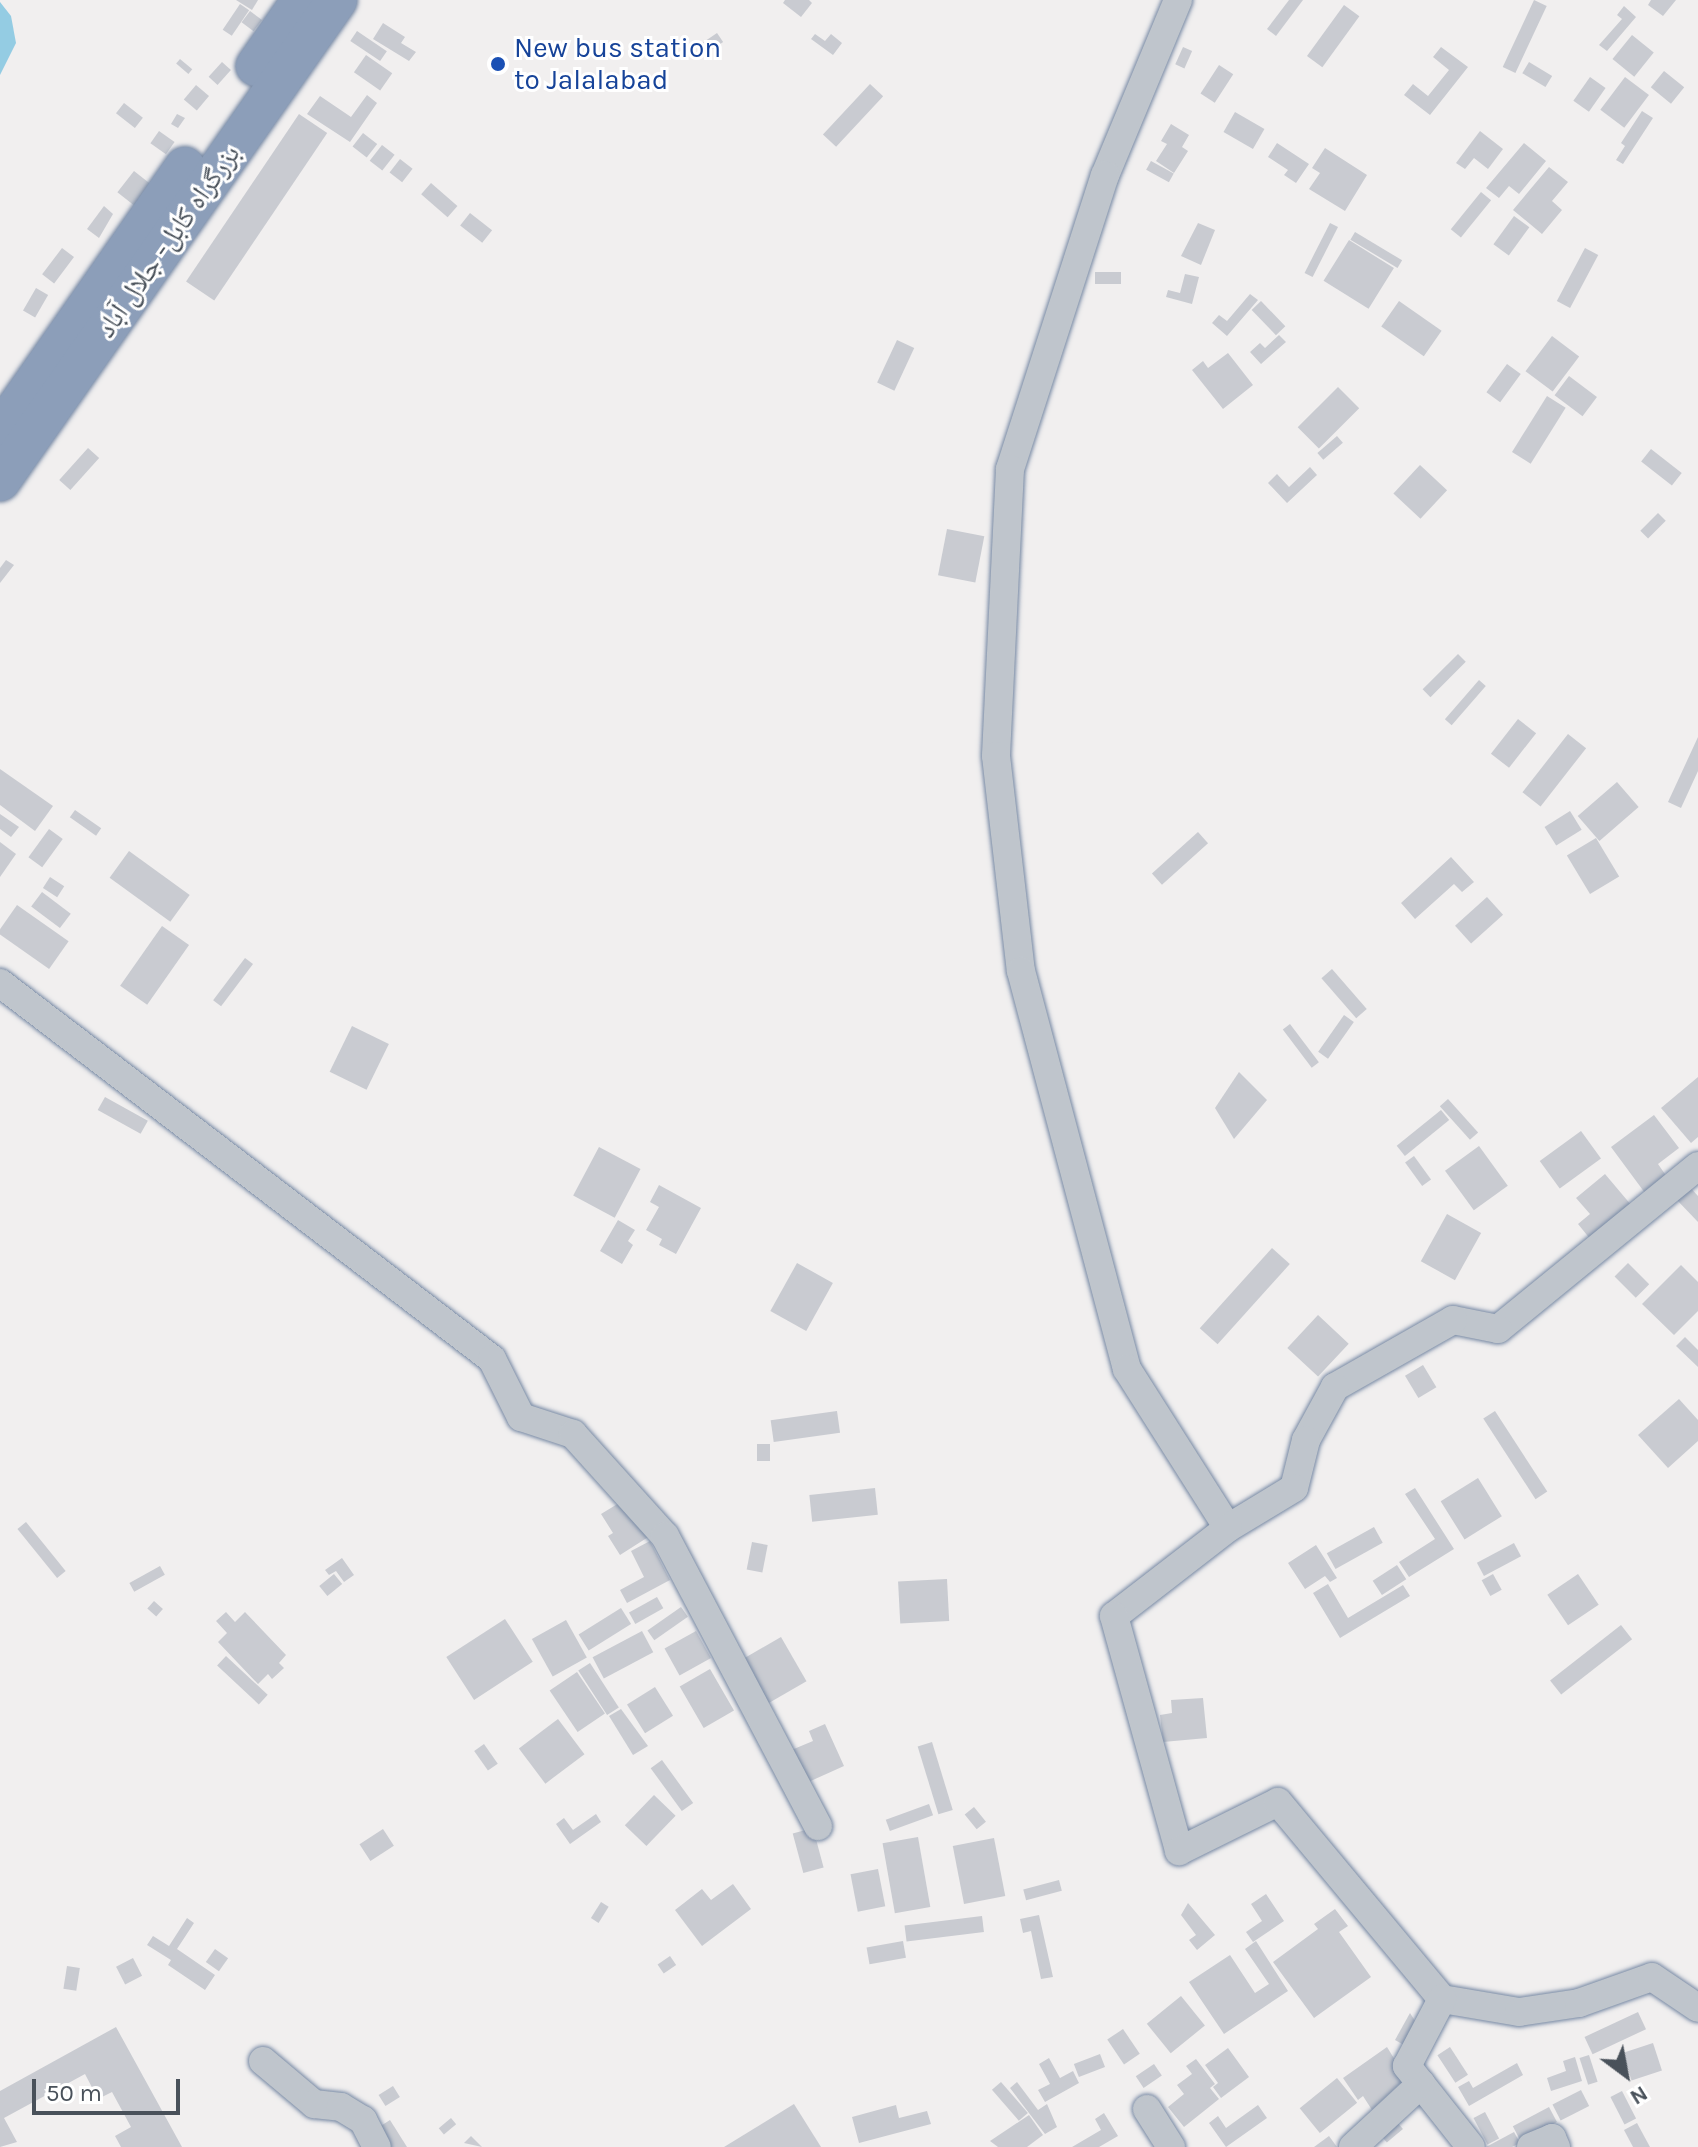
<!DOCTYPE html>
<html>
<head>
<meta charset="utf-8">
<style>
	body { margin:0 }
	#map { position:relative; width:1698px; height:2147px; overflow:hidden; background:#f1efef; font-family:Karla,"Noto Naskh Arabic",sans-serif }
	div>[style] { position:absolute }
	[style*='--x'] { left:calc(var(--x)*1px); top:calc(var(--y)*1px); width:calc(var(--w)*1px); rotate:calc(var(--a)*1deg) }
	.water>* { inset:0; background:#94cce3 }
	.building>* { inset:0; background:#c9cbd1; transform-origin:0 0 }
	.roads { filter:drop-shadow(0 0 2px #7789a4) drop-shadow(0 0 2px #7789a4) }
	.minor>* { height:28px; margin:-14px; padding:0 14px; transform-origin:14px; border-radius:14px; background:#bfc5cc }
	.highway>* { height:40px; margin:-20px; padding:0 20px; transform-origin:20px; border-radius:20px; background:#8c9eb9 }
	.dots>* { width:22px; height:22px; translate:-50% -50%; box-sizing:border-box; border:4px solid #fff; border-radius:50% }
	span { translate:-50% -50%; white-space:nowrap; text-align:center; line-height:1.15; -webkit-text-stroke:6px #fff; paint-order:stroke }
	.transit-label { font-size:28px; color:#164399 }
	.left { translate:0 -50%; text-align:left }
	.street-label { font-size:28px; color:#49515a }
	.north { position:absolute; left:1586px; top:2035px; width:80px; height:80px; -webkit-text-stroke:6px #fff; paint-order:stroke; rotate:148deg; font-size:22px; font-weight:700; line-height:32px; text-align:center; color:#49515a }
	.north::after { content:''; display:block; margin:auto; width:28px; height:36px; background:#49515a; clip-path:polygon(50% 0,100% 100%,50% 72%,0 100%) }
	.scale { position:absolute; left:32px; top:2079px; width:148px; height:36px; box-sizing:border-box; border:4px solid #49515a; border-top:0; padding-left:10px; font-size:24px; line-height:28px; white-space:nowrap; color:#49515a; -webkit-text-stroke:6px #fff; paint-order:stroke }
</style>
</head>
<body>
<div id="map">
	<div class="water">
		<i style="clip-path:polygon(0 2px,11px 16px,16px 43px,0 75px)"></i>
	</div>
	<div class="building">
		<i style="clip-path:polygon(236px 0,258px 0,252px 10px)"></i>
		<i style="clip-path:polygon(785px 0,809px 0,812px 3px,801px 17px,783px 3px)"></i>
		<i style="clip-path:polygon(1289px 0,1303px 0,1276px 36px,1267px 29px)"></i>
		<i style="left:1534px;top:0;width:14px;height:74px;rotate:25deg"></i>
		<i style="clip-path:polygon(1651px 0,1676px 0,1663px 16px,1648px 5px)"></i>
		<i style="left:240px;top:4px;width:11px;height:31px;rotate:34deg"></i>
		<i style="left:1344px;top:5px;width:19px;height:63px;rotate:36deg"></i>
		<i style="clip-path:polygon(1624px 6px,1636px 17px,1607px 51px,1599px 45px,1622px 19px,1617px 15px)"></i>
		<i style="left:250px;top:11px;width:15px;height:14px;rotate:37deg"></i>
		<i style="clip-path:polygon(383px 23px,405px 37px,401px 43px,416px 52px,409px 61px,373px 39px)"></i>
		<i style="left:357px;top:31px;width:36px;height:12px;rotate:34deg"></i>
		<i style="left:717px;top:33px;width:11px;height:20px;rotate:56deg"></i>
		<i style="clip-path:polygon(815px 34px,825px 41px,831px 34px,842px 43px,833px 55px,811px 39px)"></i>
		<i style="left:1632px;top:35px;width:28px;height:31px;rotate:39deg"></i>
		<i style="left:1183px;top:47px;width:10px;height:19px;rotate:24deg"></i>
		<i style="clip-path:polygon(1441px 47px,1468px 67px,1430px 115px,1404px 95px,1413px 84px,1428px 96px,1449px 70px,1433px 57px)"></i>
		<i style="left:366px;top:55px;width:32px;height:21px;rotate:35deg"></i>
		<i style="left:180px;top:59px;width:16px;height:6px;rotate:40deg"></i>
		<i style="left:222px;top:62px;width:12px;height:20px;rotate:42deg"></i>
		<i style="left:1529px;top:62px;width:27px;height:13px;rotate:31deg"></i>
		<i style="left:1219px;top:65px;width:17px;height:34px;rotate:33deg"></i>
		<i style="left:1664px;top:71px;width:26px;height:21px;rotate:39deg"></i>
		<i style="left:1590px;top:77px;width:19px;height:29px;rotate:35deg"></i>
		<i style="left:1625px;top:77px;width:30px;height:41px;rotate:37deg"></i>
		<i style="left:870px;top:84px;width:18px;height:69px;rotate:43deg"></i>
		<i style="left:196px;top:85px;width:17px;height:19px;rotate:40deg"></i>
		<i style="clip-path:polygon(367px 95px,377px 103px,350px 142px,307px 114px,320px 96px,351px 117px)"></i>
		<i style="left:124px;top:103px;width:24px;height:13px;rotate:38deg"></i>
		<i style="clip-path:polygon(1642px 111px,1653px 118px,1623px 164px,1616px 160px,1625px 146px,1621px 143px)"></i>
		<i style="left:1235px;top:112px;width:34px;height:23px;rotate:30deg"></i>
		<i style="clip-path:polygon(177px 114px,185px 118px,178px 128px,171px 124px)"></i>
		<i style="left:299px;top:114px;width:34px;height:202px;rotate:34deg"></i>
		<i style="clip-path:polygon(1171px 124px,1189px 135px,1182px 147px,1188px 151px,1174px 173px,1156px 161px,1167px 144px,1161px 141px)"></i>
		<i style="left:159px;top:131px;width:19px;height:15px;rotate:35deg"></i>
		<i style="clip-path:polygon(1480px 131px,1503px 149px,1488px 169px,1474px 158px,1465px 169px,1456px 163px)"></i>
		<i style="left:363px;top:133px;width:18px;height:17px;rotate:38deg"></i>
		<i style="clip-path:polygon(1277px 143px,1309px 164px,1296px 183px,1284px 175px,1288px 170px,1268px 157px)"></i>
		<i style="clip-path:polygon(1524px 143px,1546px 161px,1519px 194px,1509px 186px,1499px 198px,1486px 188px)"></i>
		<i style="left:382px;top:145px;width:16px;height:20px;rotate:38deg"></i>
		<i style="clip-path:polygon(1325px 148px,1367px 175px,1345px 211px,1309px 189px,1320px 173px,1312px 168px)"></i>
		<i style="left:400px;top:159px;width:16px;height:17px;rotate:38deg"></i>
		<i style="left:1151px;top:161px;width:26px;height:10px;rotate:29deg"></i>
		<i style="clip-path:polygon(1549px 167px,1568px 182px,1552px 201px,1562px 210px,1542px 234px,1513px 210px)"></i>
		<i style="left:134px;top:171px;width:23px;height:27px;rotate:38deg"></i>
		<i style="left:431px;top:183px;width:35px;height:15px;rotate:41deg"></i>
		<i style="left:1481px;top:192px;width:13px;height:48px;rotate:39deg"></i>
		<i style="clip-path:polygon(104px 206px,113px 214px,99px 238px,87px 229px)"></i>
		<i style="left:470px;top:213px;width:28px;height:16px;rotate:38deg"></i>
		<i style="left:1514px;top:216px;width:19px;height:35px;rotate:36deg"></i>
		<i style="clip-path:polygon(1198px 223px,1215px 230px,1201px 265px,1181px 256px)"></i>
		<i style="left:1330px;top:223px;width:9px;height:56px;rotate:27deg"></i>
		<i style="left:1355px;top:232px;width:55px;height:9px;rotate:31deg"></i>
		<i style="left:1349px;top:240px;width:53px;height:48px;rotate:32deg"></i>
		<i style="left:62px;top:248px;width:15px;height:33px;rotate:37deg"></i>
		<i style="left:1585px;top:248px;width:15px;height:60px;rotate:28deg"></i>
		<i style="left:1095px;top:272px;width:26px;height:12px"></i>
		<i style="clip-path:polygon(1185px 274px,1199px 277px,1192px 304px,1166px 297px,1168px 290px,1180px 293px)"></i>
		<i style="left:36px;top:288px;width:14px;height:26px;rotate:30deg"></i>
		<i style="clip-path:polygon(1250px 294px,1258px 300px,1227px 336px,1212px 323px,1219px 315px,1227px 321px)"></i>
		<i style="left:1261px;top:301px;width:35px;height:13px;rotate:46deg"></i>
		<i style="left:1399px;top:301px;width:52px;height:31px;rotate:35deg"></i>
		<i style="clip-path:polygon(1279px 335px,1286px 342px,1261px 364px,1250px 352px,1260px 343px,1265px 348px)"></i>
		<i style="left:1552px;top:336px;width:34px;height:44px;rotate:37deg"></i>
		<i style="left:897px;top:340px;width:19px;height:47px;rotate:25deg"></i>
		<i style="clip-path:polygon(1228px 353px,1253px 385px,1223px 409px,1192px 370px,1203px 361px,1208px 368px)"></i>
		<i style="left:1507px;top:364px;width:17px;height:35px;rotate:36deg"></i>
		<i style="left:1569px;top:376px;width:35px;height:24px;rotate:37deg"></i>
		<i style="left:1338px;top:387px;width:30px;height:57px;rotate:45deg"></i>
		<i style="left:1547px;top:396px;width:22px;height:66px;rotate:32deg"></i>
		<i style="left:1337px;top:436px;width:9px;height:26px;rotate:49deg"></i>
		<i style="left:88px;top:448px;width:15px;height:43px;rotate:42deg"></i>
		<i style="left:1651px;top:449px;width:39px;height:16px;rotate:38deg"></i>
		<i style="left:1420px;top:465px;width:37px;height:39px;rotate:43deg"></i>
		<i style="clip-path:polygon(1310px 467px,1317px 475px,1287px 503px,1268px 483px,1277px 474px,1289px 487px)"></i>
		<i style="left:1658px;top:513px;width:11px;height:25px;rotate:45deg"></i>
		<i style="left:947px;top:529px;width:38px;height:47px;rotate:11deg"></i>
		<i style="clip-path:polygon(6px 560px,14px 565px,0 583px,0 568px)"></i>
		<i style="left:1458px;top:654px;width:11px;height:50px;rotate:45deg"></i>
		<i style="left:1479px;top:680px;width:9px;height:52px;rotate:41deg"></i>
		<i style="left:1518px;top:719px;width:23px;height:44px;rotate:38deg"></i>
		<i style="left:1568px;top:734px;width:23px;height:74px;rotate:38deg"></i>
		<i style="clip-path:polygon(1698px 737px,1698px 771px,1681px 808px,1668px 802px)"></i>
		<i style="clip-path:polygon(0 769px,53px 806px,35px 831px,0 805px)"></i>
		<i style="left:1617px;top:782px;width:33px;height:52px;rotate:49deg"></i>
		<i style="left:75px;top:810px;width:32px;height:9px;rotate:35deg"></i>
		<i style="left:1570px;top:811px;width:22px;height:30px;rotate:58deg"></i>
		<i style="clip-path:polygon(0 814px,19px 827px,11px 837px,0 829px)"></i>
		<i style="left:49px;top:829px;width:17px;height:35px;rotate:36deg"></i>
		<i style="left:1198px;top:832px;width:15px;height:62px;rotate:48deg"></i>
		<i style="left:1596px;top:838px;width:45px;height:34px;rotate:59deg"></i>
		<i style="clip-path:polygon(0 842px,16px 854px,0 877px)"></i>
		<i style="left:129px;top:851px;width:75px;height:33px;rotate:36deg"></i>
		<i style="clip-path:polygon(1451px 857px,1474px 882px,1462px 892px,1454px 884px,1415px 919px,1401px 903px)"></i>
		<i style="left:50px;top:877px;width:17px;height:13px;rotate:33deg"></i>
		<i style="left:42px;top:892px;width:36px;height:18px;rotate:37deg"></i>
		<i style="left:1487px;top:897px;width:24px;height:43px;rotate:48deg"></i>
		<i style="left:17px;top:905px;width:63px;height:34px;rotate:35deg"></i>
		<i style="left:162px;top:926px;width:33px;height:73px;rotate:35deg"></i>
		<i style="left:245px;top:958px;width:10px;height:53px;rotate:37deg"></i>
		<i style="left:1332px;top:969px;width:53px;height:14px;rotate:49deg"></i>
		<i style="left:1344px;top:1015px;width:12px;height:45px;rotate:35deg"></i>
		<i style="left:1290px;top:1024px;width:48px;height:9px;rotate:53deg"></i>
		<i style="left:352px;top:1026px;width:41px;height:51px;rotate:26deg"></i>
		<i style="clip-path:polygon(1239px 1072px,1267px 1100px,1234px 1139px,1215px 1108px)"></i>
		<i style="clip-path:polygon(1698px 1077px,1698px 1137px,1691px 1143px,1661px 1108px)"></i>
		<i style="left:105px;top:1097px;width:49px;height:15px;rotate:29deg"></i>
		<i style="left:1448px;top:1099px;width:45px;height:11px;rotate:48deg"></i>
		<i style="left:1441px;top:1110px;width:13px;height:57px;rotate:51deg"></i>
		<i style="clip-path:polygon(1654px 1115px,1679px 1148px,1658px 1164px,1667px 1177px,1645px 1193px,1611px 1147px)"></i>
		<i style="left:1581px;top:1131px;width:34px;height:51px;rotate:54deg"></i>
		<i style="left:1479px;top:1146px;width:49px;height:42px;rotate:54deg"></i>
		<i style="left:599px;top:1147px;width:47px;height:55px;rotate:28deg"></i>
		<i style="left:1414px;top:1156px;width:29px;height:11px;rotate:54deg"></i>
		<i style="clip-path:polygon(1605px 1174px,1632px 1206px,1591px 1240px,1578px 1224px,1590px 1214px,1576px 1198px)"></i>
		<i style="clip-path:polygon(659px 1185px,701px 1208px,676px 1254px,659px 1245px,662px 1239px,646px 1230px,659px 1207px,650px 1202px)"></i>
		<i style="clip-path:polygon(1688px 1185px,1698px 1196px,1698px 1222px,1675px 1198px)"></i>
		<i style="left:1447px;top:1214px;width:39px;height:54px;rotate:29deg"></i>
		<i style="clip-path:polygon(618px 1220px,635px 1230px,628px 1241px,633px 1245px,622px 1264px,600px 1251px)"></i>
		<i style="left:1272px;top:1248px;width:24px;height:108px;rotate:42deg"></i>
		<i style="left:797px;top:1263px;width:41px;height:55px;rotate:29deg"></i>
		<i style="left:1628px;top:1263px;width:30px;height:19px;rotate:45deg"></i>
		<i style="clip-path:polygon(1681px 1265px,1698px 1282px,1698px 1311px,1674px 1335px,1642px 1304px)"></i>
		<i style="left:1318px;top:1315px;width:42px;height:45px;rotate:43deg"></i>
		<i style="clip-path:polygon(1685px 1337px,1698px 1350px,1698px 1367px,1676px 1346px)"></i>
		<i style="left:1423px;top:1365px;width:26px;height:21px;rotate:59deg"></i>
		<i style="clip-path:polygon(1679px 1399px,1698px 1420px,1698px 1441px,1668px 1468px,1638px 1435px)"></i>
		<i style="left:837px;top:1411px;width:22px;height:67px;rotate:82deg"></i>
		<i style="left:1495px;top:1411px;width:96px;height:14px;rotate:57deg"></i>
		<i style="left:770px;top:1444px;width:17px;height:13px;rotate:90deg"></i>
		<i style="left:1478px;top:1478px;width:45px;height:44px;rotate:58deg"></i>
		<i style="left:875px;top:1488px;width:27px;height:66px;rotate:84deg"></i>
		<i style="clip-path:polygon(1415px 1488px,1454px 1549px,1409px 1577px,1399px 1562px,1435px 1539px,1405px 1494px)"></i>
		<i style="clip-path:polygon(629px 1497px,653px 1534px,620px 1555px,608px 1536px,613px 1533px,601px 1514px)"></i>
		<i style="left:26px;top:1522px;width:63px;height:11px;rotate:51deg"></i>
		<i style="left:1374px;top:1527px;width:18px;height:54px;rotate:61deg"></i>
		<i style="clip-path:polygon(650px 1541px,670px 1580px,627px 1603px,620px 1590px,644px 1577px,631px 1551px)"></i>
		<i style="left:752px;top:1542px;width:16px;height:28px;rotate:11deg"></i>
		<i style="left:1514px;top:1543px;width:15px;height:42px;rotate:62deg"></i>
		<i style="clip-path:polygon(1316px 1545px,1337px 1578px,1330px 1582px,1325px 1576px,1305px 1589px,1288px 1563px)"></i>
		<i style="clip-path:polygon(342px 1558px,354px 1575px,344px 1582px,336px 1571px,329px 1575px,325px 1570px)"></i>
		<i style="left:1397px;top:1565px;width:17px;height:29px;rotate:57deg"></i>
		<i style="left:160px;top:1566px;width:10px;height:35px;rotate:61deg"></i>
		<i style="left:334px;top:1574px;width:13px;height:19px;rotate:51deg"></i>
		<i style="left:1493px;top:1574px;width:18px;height:13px;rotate:61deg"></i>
		<i style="left:1578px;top:1574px;width:37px;height:37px;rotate:56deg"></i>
		<i style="left:947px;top:1579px;width:42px;height:49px;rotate:87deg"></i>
		<i style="clip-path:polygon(1328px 1584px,1348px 1618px,1403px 1585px,1410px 1596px,1340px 1638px,1313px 1593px)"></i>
		<i style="left:657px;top:1597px;width:13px;height:32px;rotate:61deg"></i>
		<i style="left:154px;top:1601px;width:12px;height:10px;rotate:42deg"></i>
		<i style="left:681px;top:1607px;width:12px;height:41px;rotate:55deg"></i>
		<i style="left:621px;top:1608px;width:19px;height:50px;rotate:58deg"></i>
		<i style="clip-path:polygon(226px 1612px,235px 1622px,245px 1612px,286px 1655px,279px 1663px,284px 1668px,272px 1679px,268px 1674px,258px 1684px,218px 1642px,227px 1633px,216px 1621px)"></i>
		<i style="left:505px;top:1619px;width:51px;height:70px;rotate:57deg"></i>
		<i style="left:566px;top:1620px;width:43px;height:39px;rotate:61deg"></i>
		<i style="left:1621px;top:1625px;width:18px;height:90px;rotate:52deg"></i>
		<i style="left:642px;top:1631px;width:24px;height:56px;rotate:62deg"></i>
		<i style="left:696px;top:1631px;width:31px;height:36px;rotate:61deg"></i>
		<i style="left:781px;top:1637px;width:51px;height:46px;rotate:60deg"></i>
		<i style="left:226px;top:1656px;width:57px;height:13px;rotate:43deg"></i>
		<i style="left:590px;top:1663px;width:53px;height:14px;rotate:57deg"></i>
		<i style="left:710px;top:1669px;width:48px;height:35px;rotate:60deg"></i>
		<i style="left:577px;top:1672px;width:50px;height:33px;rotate:56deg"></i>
		<i style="left:655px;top:1687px;width:34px;height:33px;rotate:58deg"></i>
		<i style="clip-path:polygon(1203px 1698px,1207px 1738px,1163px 1742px,1160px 1715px,1172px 1713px,1171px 1700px)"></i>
		<i style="clip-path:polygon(621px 1709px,648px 1746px,633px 1755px,609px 1716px)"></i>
		<i style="left:558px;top:1719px;width:44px;height:49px;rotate:53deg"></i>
		<i style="clip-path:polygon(825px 1724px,844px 1766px,804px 1784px,789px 1751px,813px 1741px,809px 1731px)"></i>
		<i style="left:932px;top:1742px;width:71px;height:15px;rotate:73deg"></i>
		<i style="left:484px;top:1744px;width:24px;height:12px;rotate:55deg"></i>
		<i style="left:662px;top:1760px;width:53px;height:14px;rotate:54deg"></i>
		<i style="left:654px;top:1795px;width:30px;height:42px;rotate:44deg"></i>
		<i style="left:929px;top:1804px;width:12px;height:46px;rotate:70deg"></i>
		<i style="left:974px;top:1807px;width:19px;height:12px;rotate:51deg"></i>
		<i style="clip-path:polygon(596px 1814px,601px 1822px,570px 1844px,556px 1824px,564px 1818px,573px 1830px)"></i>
		<i style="left:813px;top:1828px;width:41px;height:21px;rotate:75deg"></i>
		<i style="left:383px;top:1829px;width:20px;height:28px;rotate:57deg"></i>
		<i style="left:918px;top:1837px;width:71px;height:36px;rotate:80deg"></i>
		<i style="left:994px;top:1838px;width:59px;height:42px;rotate:79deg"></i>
		<i style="left:878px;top:1869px;width:38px;height:28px;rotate:79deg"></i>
		<i style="left:1059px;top:1880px;width:11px;height:37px;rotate:75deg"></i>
		<i style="clip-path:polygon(733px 1884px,751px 1909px,702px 1946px,675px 1910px,702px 1889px,711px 1900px)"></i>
		<i style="clip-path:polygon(1266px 1894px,1284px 1921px,1253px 1942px,1246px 1932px,1262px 1921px,1251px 1904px)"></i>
		<i style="left:601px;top:1902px;width:9px;height:19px;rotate:32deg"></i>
		<i style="clip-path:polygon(1188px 1903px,1215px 1935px,1197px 1950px,1189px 1940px,1196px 1935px,1181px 1915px)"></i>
		<i style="clip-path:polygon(1335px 1909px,1348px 1926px,1339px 1932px,1371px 1977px,1314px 2018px,1273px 1962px,1318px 1929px,1314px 1924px)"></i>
		<i style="clip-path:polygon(1039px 1915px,1053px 1977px,1041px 1979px,1031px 1931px,1023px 1933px,1020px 1919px)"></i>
		<i style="left:982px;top:1916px;width:16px;height:78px;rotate:83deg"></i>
		<i style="clip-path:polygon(187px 1918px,194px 1923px,177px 1949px,215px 1975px,205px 1990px,168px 1965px,171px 1960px,147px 1945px,153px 1936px,169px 1946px)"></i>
		<i style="left:903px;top:1941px;width:17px;height:37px;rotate:80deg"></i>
		<i style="clip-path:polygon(1256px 1941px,1288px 1991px,1224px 2034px,1189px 1982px,1230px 1955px,1255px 1993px,1269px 1984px,1245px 1949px)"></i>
		<i style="left:215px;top:1949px;width:16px;height:16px;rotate:35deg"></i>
		<i style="left:670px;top:1956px;width:11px;height:15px;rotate:56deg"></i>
		<i style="left:133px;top:1958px;width:20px;height:19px;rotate:63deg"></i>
		<i style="left:67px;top:1966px;width:13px;height:23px;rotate:9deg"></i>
		<i style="left:1181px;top:1996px;width:38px;height:44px;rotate:51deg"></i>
		<i style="left:1638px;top:2012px;width:19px;height:59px;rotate:65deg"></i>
		<i style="clip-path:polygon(1410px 2013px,1417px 2024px,1404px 2045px,1395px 2040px)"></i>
		<i style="clip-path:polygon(116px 2027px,182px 2147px,121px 2147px,115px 2136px,131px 2127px,112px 2092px,98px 2099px,85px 2074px,4px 2118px,17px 2142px,0 2147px,0 2091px)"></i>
		<i style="left:1123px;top:2029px;width:30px;height:19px;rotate:56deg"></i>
		<i style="left:1653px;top:2043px;width:29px;height:32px;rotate:72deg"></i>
		<i style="clip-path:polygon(1387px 2047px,1406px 2078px,1372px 2110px,1363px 2096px,1358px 2100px,1343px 2078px)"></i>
		<i style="left:1450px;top:2047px;width:33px;height:15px;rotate:57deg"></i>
		<i style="clip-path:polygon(1228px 2048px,1249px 2077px,1221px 2098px,1213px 2087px,1218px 2083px,1205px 2065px)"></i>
		<i style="left:1100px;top:2054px;width:14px;height:28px;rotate:69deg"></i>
		<i style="left:1589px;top:2055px;width:28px;height:10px;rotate:72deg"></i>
		<i style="clip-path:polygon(1575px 2057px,1582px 2081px,1551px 2091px,1547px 2078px,1566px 2071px,1563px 2061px)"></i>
		<i style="clip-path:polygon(1049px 2058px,1060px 2078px,1073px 2071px,1079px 2083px,1045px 2102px,1038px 2090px,1050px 2084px,1039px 2064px)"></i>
		<i style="clip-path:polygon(1196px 2059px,1215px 2084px,1210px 2088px,1219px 2099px,1184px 2127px,1168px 2107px,1184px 2094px,1177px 2085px,1192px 2074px,1186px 2066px)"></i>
		<i style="clip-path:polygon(1517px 2063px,1523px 2075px,1469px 2106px,1458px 2087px,1469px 2081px,1473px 2088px)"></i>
		<i style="left:1154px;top:2064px;width:14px;height:22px;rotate:56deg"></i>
		<i style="left:1337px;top:2078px;width:32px;height:48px;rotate:51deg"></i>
		<i style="left:1001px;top:2082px;width:41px;height:12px;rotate:49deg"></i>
		<i style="clip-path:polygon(1017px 2082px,1038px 2110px,1047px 2104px,1057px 2127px,1045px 2134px,1010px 2088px)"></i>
		<i style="left:393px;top:2086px;width:13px;height:17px;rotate:58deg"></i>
		<i style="left:1581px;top:2090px;width:18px;height:32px;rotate:63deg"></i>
		<i style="left:1622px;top:2091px;width:31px;height:13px;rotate:63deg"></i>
		<i style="clip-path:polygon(794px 2104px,821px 2147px,724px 2147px)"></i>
		<i style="clip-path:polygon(896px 2105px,899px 2118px,927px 2111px,931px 2124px,859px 2143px,852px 2117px)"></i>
		<i style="clip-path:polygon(1258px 2105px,1267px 2118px,1226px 2147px,1209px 2123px,1218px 2116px,1226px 2128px)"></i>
		<i style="left:1549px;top:2107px;width:17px;height:41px;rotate:62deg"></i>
		<i style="left:1485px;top:2112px;width:30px;height:13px;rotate:62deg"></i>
		<i style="clip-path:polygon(1104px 2113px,1118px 2136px,1099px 2147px,1072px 2147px,1101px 2130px,1095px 2119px)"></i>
		<i style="clip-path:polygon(1029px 2115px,1043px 2135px,1027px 2147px,998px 2147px,990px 2141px)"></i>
		<i style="left:1392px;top:2116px;width:17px;height:21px;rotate:50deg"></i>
		<i style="left:451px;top:2118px;width:8px;height:16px;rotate:50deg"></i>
		<i style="clip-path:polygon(390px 2120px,407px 2147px,387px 2147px,376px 2129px)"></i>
		<i style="clip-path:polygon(1637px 2123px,1650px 2147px,1633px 2147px,1624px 2130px)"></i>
		<i style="clip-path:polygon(1514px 2132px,1520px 2143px,1512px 2147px,1486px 2147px)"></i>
		<i style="clip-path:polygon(471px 2136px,482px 2147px,464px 2143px)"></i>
		<i style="clip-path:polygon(1329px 2136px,1337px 2147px,1314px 2147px)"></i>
	</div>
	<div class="roads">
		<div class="minor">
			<i style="--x:1178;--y:0;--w:190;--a:112.6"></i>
			<i style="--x:1105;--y:175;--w:309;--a:107.9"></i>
			<i style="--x:1010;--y:469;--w:287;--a:92.8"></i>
			<i style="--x:996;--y:756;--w:216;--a:83.4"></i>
			<i style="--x:1021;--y:971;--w:412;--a:75.1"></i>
			<i style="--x:1127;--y:1369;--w:188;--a:57.6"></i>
			<i style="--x:0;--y:983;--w:619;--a:37.39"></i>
			<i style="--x:492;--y:1359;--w:65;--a:63.4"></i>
			<i style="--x:521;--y:1417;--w:55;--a:18.1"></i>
			<i style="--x:573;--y:1434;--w:137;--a:48"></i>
			<i style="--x:665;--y:1536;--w:328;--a:62.2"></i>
			<i style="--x:1698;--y:1166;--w:258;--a:140.8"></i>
			<i style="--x:1498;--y:1329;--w:46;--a:-168.7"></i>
			<i style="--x:1453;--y:1320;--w:136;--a:150.4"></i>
			<i style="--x:1335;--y:1387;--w:60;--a:118.7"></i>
			<i style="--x:1306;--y:1440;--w:49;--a:104"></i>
			<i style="--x:1294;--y:1488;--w:77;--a:148.8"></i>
			<i style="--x:1228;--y:1528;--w:144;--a:142.3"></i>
			<i style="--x:1114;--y:1616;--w:244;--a:74.5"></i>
			<i style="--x:1179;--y:1851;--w:110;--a:-26.3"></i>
			<i style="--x:1278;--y:1802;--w:256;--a:50.2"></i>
			<i style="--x:1442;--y:1999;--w:78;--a:9.6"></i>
			<i style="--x:1519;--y:2012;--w:61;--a:-8.5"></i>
			<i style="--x:1579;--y:2003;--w:77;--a:-19.6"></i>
			<i style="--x:1652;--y:1977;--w:55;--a:34"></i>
			<i style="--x:263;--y:2061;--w:67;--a:40.1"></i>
			<i style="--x:314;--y:2104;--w:27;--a:6"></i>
			<i style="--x:341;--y:2107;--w:26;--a:31"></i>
			<i style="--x:363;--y:2120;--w:30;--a:63"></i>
			<i style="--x:1421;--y:2084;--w:80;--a:51.6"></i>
			<i style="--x:1147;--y:2109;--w:45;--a:57.7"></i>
			<i style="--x:1353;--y:2147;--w:93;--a:-42.8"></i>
			<i style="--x:1421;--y:2084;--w:23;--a:-128"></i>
			<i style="--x:1407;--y:2066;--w:76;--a:-62.4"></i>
			<i style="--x:1531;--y:2147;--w:23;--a:-23"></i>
			<i style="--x:1552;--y:2138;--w:10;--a:66"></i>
		</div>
		<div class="highway">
			<i style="--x:256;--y:66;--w:80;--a:-55.1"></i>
			<i style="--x:0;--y:432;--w:323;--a:-55.1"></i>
			<i style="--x:0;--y:481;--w:587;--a:-54.98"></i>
		</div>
	</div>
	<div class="dots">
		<i style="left:498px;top:64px;background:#1a4fb4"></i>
	</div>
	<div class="transit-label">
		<span class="left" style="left:514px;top:64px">New bus station<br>to Jalalabad</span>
	</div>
	<div class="street-label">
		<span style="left:168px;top:241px;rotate:-55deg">بزرگراه کابل- جلال آباد</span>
	</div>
	<div class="north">N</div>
	<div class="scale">50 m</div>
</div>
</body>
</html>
